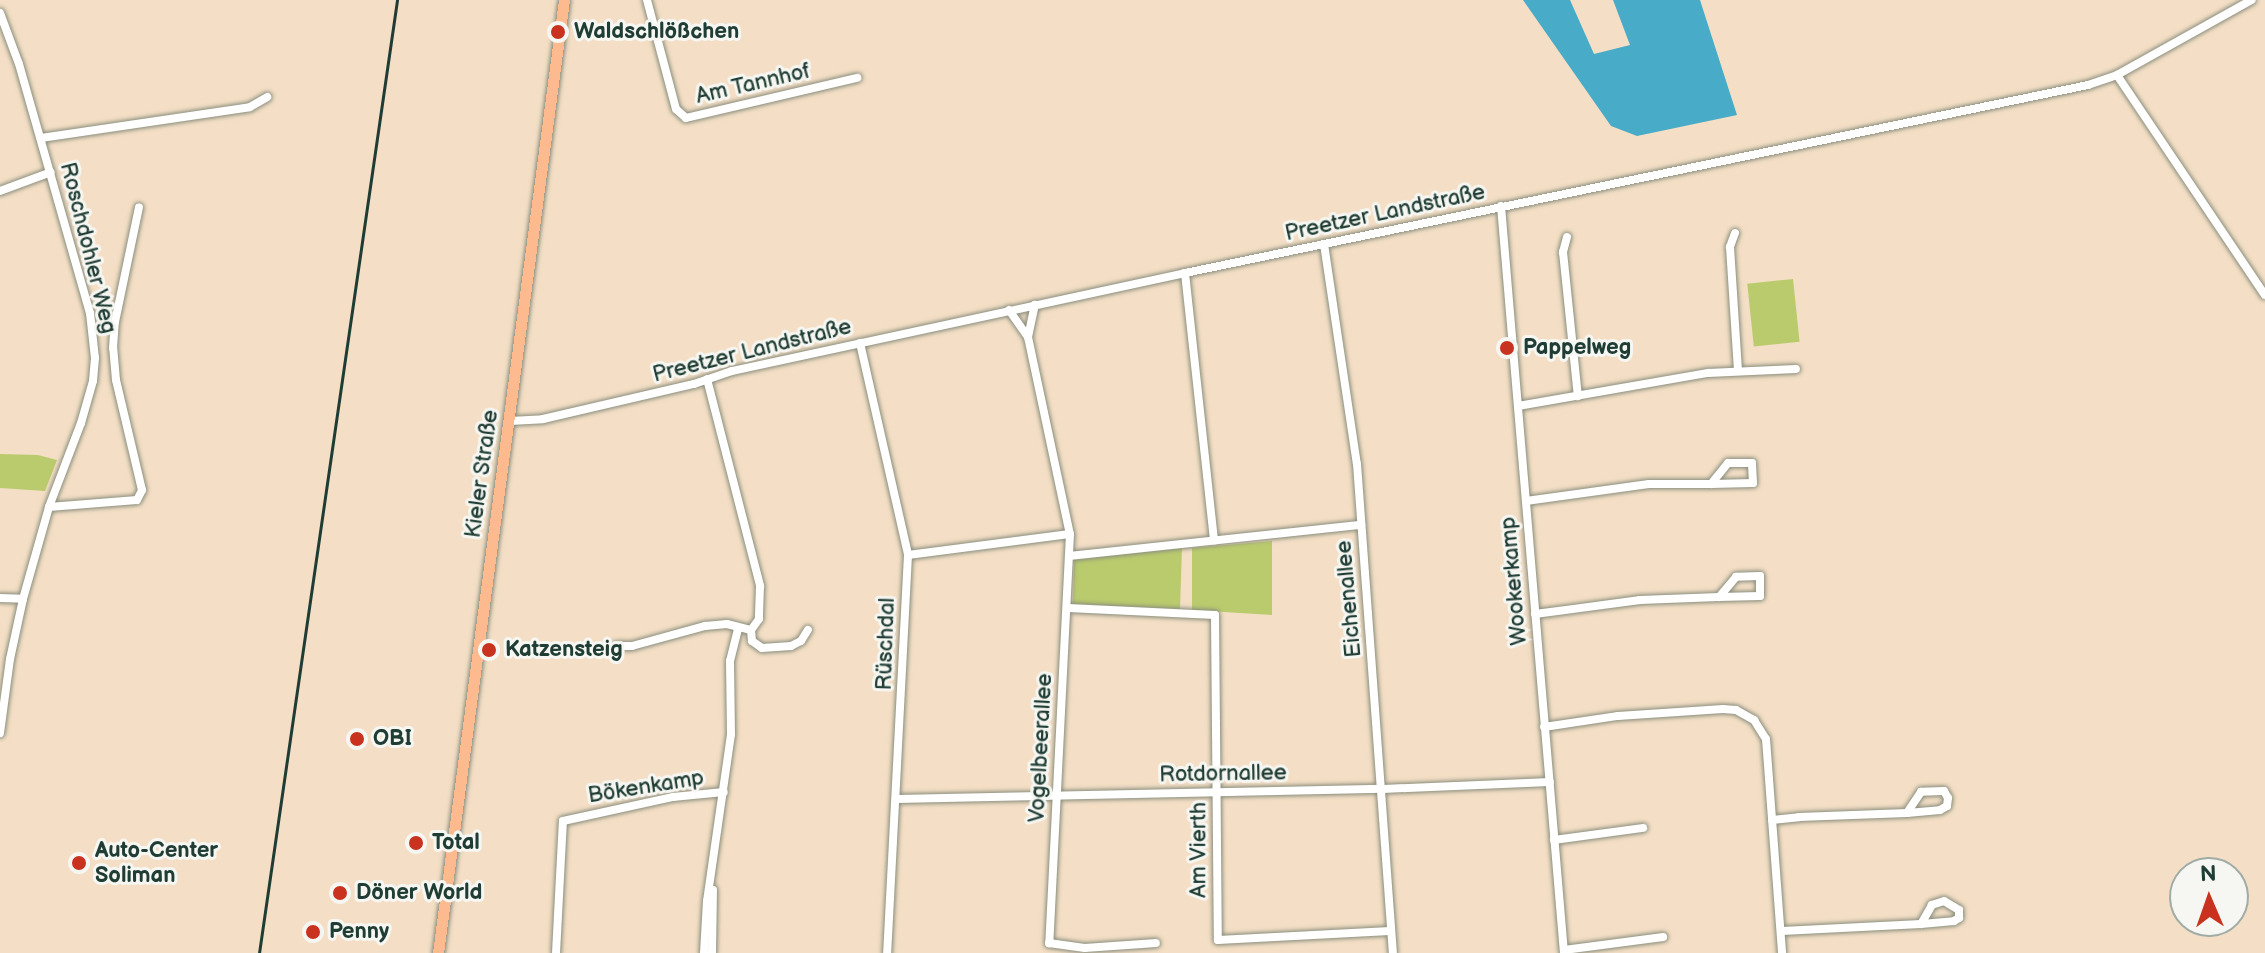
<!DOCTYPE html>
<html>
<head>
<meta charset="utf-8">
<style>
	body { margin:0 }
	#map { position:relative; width:2265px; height:953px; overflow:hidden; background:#f4dfc6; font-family:"Balsamiq Sans",sans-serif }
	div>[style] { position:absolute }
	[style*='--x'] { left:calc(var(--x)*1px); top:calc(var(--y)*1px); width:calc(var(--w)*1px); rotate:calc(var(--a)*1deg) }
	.green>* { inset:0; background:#bacb6e; transform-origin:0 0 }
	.water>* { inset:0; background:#48abc7 }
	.roads { filter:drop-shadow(0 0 2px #8a8e7d) drop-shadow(0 0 2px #8a8e7d) }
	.minor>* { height:8px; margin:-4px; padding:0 4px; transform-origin:4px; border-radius:4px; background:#fff }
	.major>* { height:11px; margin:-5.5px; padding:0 5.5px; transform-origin:5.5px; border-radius:5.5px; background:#fcba8e }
	.rail>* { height:3px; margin:-1.5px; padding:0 1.5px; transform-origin:1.5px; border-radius:1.5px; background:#1f3d34 }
	.dots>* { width:22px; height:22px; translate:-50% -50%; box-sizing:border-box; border:4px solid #f6f6f2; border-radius:50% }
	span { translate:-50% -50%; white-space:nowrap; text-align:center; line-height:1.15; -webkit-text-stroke:6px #f6f6f2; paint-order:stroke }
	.poi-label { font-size:22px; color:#1f3d34; font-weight:700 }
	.left { translate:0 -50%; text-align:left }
	.street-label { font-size:22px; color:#1f3d34 }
	.north { position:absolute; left:2169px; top:857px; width:80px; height:80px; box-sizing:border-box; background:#f6f6f2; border:2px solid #a0aca6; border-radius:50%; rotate:358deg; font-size:22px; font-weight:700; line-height:32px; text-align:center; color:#1f3d34 }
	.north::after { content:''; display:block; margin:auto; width:28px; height:36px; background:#c8321e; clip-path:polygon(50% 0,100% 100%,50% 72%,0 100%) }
</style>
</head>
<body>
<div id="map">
	<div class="green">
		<i style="left:1793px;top:279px;width:63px;height:46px;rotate:84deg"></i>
		<i style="clip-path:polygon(0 454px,38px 455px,57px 460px,45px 491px,0 488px)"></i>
		<i style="clip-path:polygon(1272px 541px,1272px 615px,1192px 610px,1192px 548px)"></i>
		<i style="clip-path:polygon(1182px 548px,1180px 609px,1073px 604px,1074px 560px)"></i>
	</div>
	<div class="water">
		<i style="clip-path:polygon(1523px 0,1570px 0,1594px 54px,1630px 45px,1613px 0,1700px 0,1737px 115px,1637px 136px,1611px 126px)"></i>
	</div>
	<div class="roads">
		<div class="minor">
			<i style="--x:647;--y:0;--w:113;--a:75.1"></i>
			<i style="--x:676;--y:109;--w:13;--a:42"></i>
			<i style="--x:686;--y:118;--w:176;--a:-13.2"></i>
			<i style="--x:0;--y:13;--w:54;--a:69.6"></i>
			<i style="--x:19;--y:64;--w:259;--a:74.1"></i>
			<i style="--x:90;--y:313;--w:45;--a:83.7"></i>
			<i style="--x:95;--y:358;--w:23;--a:95"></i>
			<i style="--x:93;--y:381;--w:44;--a:105.9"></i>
			<i style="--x:81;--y:423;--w:90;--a:110.9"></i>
			<i style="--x:49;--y:507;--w:96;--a:105.8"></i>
			<i style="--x:23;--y:599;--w:61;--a:102.2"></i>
			<i style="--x:10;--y:659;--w:75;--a:97.7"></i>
			<i style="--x:2117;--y:75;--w:265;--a:56.1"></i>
			<i style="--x:41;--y:138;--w:211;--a:-8.4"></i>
			<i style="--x:250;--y:107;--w:20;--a:-30"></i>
			<i style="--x:0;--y:191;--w:54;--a:-20.4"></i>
			<i style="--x:1501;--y:206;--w:750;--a:85.18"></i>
			<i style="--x:1735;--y:233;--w:15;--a:110"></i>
			<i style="--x:1730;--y:247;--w:124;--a:86.3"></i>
			<i style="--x:1567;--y:237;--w:16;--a:105"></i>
			<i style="--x:1563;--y:252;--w:145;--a:84.1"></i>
			<i style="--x:1324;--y:244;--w:222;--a:81.5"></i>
			<i style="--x:1357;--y:464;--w:490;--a:85.8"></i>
			<i style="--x:1185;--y:273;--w:269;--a:83.8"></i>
			<i style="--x:1009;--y:310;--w:33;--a:55"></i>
			<i style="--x:1028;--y:337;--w:201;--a:78"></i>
			<i style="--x:1070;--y:534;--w:410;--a:92.9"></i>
			<i style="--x:1049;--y:943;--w:36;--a:8"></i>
			<i style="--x:1085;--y:948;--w:71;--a:-4"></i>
			<i style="--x:1028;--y:337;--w:33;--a:-78"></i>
			<i style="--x:860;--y:343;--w:217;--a:77.2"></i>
			<i style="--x:908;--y:555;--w:399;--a:93"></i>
			<i style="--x:707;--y:379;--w:214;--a:75.6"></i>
			<i style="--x:760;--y:586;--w:33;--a:92"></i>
			<i style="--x:759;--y:619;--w:14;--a:126"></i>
			<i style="--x:751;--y:630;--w:11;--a:85"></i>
			<i style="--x:1518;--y:406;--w:193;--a:-9.9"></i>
			<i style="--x:1708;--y:373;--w:88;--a:-2.6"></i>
			<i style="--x:510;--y:421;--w:33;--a:-3"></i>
			<i style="--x:543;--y:419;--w:155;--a:-13.1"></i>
			<i style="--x:694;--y:384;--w:40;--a:-18.9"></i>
			<i style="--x:732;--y:371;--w:463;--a:-12.2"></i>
			<i style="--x:1185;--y:273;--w:922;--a:-11.76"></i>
			<i style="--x:2088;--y:85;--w:31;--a:-19"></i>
			<i style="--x:2117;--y:75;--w:154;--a:-29.1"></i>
			<i style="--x:1526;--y:501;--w:124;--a:-7.9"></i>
			<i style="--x:1649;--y:484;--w:62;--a:0"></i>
			<i style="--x:1711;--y:484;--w:42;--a:-1.4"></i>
			<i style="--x:1753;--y:483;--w:20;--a:-93"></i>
			<i style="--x:1752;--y:463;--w:24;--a:180"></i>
			<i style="--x:1728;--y:463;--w:27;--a:129"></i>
			<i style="--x:49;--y:507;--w:88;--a:-4.5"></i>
			<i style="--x:137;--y:500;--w:11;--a:-63"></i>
			<i style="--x:142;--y:490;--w:113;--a:-103.3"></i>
			<i style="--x:116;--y:380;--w:32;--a:-95"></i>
			<i style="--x:113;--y:348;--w:26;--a:-86"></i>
			<i style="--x:115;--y:322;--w:117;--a:-78.2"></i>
			<i style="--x:908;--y:555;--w:163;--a:-7.4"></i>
			<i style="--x:1069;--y:556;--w:294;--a:-6.1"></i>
			<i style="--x:0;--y:598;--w:23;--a:2"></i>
			<i style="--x:1068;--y:608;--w:147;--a:2.7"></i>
			<i style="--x:1215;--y:615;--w:325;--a:89.5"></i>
			<i style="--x:1218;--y:940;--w:172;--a:-3"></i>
			<i style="--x:1535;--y:614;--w:106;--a:-7.6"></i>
			<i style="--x:1640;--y:600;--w:79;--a:-2.2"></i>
			<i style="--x:1719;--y:597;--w:41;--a:-1.4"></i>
			<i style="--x:1760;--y:596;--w:20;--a:-90"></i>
			<i style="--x:1760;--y:576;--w:24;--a:178"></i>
			<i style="--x:1736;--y:577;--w:26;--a:130"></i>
			<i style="--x:752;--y:641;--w:12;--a:35"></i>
			<i style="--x:762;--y:648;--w:29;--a:-4"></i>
			<i style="--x:791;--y:646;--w:11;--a:-27"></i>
			<i style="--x:801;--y:641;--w:13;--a:-58"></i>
			<i style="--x:616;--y:646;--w:16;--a:0"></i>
			<i style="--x:632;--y:646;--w:76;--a:-15.3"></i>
			<i style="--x:705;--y:626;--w:22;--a:-5"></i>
			<i style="--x:727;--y:624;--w:25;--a:14"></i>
			<i style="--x:1544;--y:727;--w:75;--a:-8.5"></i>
			<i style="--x:1618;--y:716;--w:105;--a:-3.8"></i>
			<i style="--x:1723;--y:709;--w:13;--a:4"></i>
			<i style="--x:1736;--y:710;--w:21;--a:29"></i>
			<i style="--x:1754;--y:720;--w:22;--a:58"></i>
			<i style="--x:1766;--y:739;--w:215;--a:85.7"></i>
			<i style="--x:897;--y:799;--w:486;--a:-1.2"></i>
			<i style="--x:1383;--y:789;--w:167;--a:-2.4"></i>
			<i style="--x:1772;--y:820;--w:27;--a:-6"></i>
			<i style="--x:1799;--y:817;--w:108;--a:-2.1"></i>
			<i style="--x:1907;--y:813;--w:33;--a:-5"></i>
			<i style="--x:1940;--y:810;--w:8;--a:-30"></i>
			<i style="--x:1947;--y:806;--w:8;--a:-83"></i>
			<i style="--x:1948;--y:798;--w:8;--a:-120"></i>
			<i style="--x:1944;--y:791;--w:23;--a:178"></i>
			<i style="--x:1921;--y:792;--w:25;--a:124"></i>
			<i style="--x:1554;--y:840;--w:90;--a:-7.7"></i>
			<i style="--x:1782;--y:931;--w:139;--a:-2.9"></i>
			<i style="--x:1921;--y:924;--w:33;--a:-5"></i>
			<i style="--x:1954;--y:921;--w:6;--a:-31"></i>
			<i style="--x:1959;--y:918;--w:8;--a:-90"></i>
			<i style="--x:1959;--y:910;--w:17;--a:-149"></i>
			<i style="--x:1944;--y:901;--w:13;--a:162"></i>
			<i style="--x:1932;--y:905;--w:22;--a:120"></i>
			<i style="--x:1564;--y:950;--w:100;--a:-7.5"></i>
			<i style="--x:556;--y:953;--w:132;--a:-87"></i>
			<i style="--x:563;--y:821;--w:113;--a:-12.3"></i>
			<i style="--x:673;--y:797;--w:51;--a:-5.6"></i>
			<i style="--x:704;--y:953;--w:52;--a:-86.7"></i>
			<i style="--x:707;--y:901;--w:169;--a:-81.8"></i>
			<i style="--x:731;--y:734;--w:73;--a:-90.8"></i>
			<i style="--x:730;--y:661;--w:33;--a:-76"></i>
			<i style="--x:712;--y:953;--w:63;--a:-89.1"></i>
		</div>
		<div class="major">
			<i style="--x:438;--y:953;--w:961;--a:-82.47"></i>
		</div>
	</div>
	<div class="rail">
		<i style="--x:259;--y:953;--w:963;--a:-81.76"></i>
	</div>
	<div class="dots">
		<i style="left:558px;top:32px;background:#c8321e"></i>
		<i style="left:1507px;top:348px;background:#c8321e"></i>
		<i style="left:489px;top:650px;background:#c8321e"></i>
		<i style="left:357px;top:739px;background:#c8321e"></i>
		<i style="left:416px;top:843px;background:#c8321e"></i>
		<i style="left:79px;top:863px;background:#c8321e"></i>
		<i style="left:340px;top:893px;background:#c8321e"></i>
		<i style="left:313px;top:932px;background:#c8321e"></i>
	</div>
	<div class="poi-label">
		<span class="left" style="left:574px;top:32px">Waldschlößchen</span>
		<span class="left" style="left:1523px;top:348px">Pappelweg</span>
		<span class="left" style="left:505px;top:650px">Katzensteig</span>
		<span class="left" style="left:373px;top:739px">OBI</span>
		<span class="left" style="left:432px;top:843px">Total</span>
		<span class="left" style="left:95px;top:863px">Auto-Center<br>Soliman</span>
		<span class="left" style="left:356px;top:893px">Döner World</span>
		<span class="left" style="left:329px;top:932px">Penny</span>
	</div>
	<div class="street-label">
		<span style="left:753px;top:84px;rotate:-13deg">Am Tannhof</span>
		<span style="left:1385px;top:213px;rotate:-12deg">Preetzer Landstraße</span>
		<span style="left:88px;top:248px;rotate:76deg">Roschdohler Weg</span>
		<span style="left:752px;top:351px;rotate:-14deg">Preetzer Landstraße</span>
		<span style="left:482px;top:474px;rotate:-82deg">Kieler Straße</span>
		<span style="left:1514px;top:581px;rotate:-95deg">Wookerkamp</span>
		<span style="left:1349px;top:599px;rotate:-95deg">Eichenallee</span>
		<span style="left:886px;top:644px;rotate:-88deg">Rüschdal</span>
		<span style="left:1041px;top:748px;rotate:-87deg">Vogelbeerallee</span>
		<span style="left:1223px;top:774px;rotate:-1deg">Rotdornallee</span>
		<span style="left:646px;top:787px;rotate:-9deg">Bökenkamp</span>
		<span style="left:1199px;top:850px;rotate:-90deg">Am Vierth</span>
	</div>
	<div class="north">N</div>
</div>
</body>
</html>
